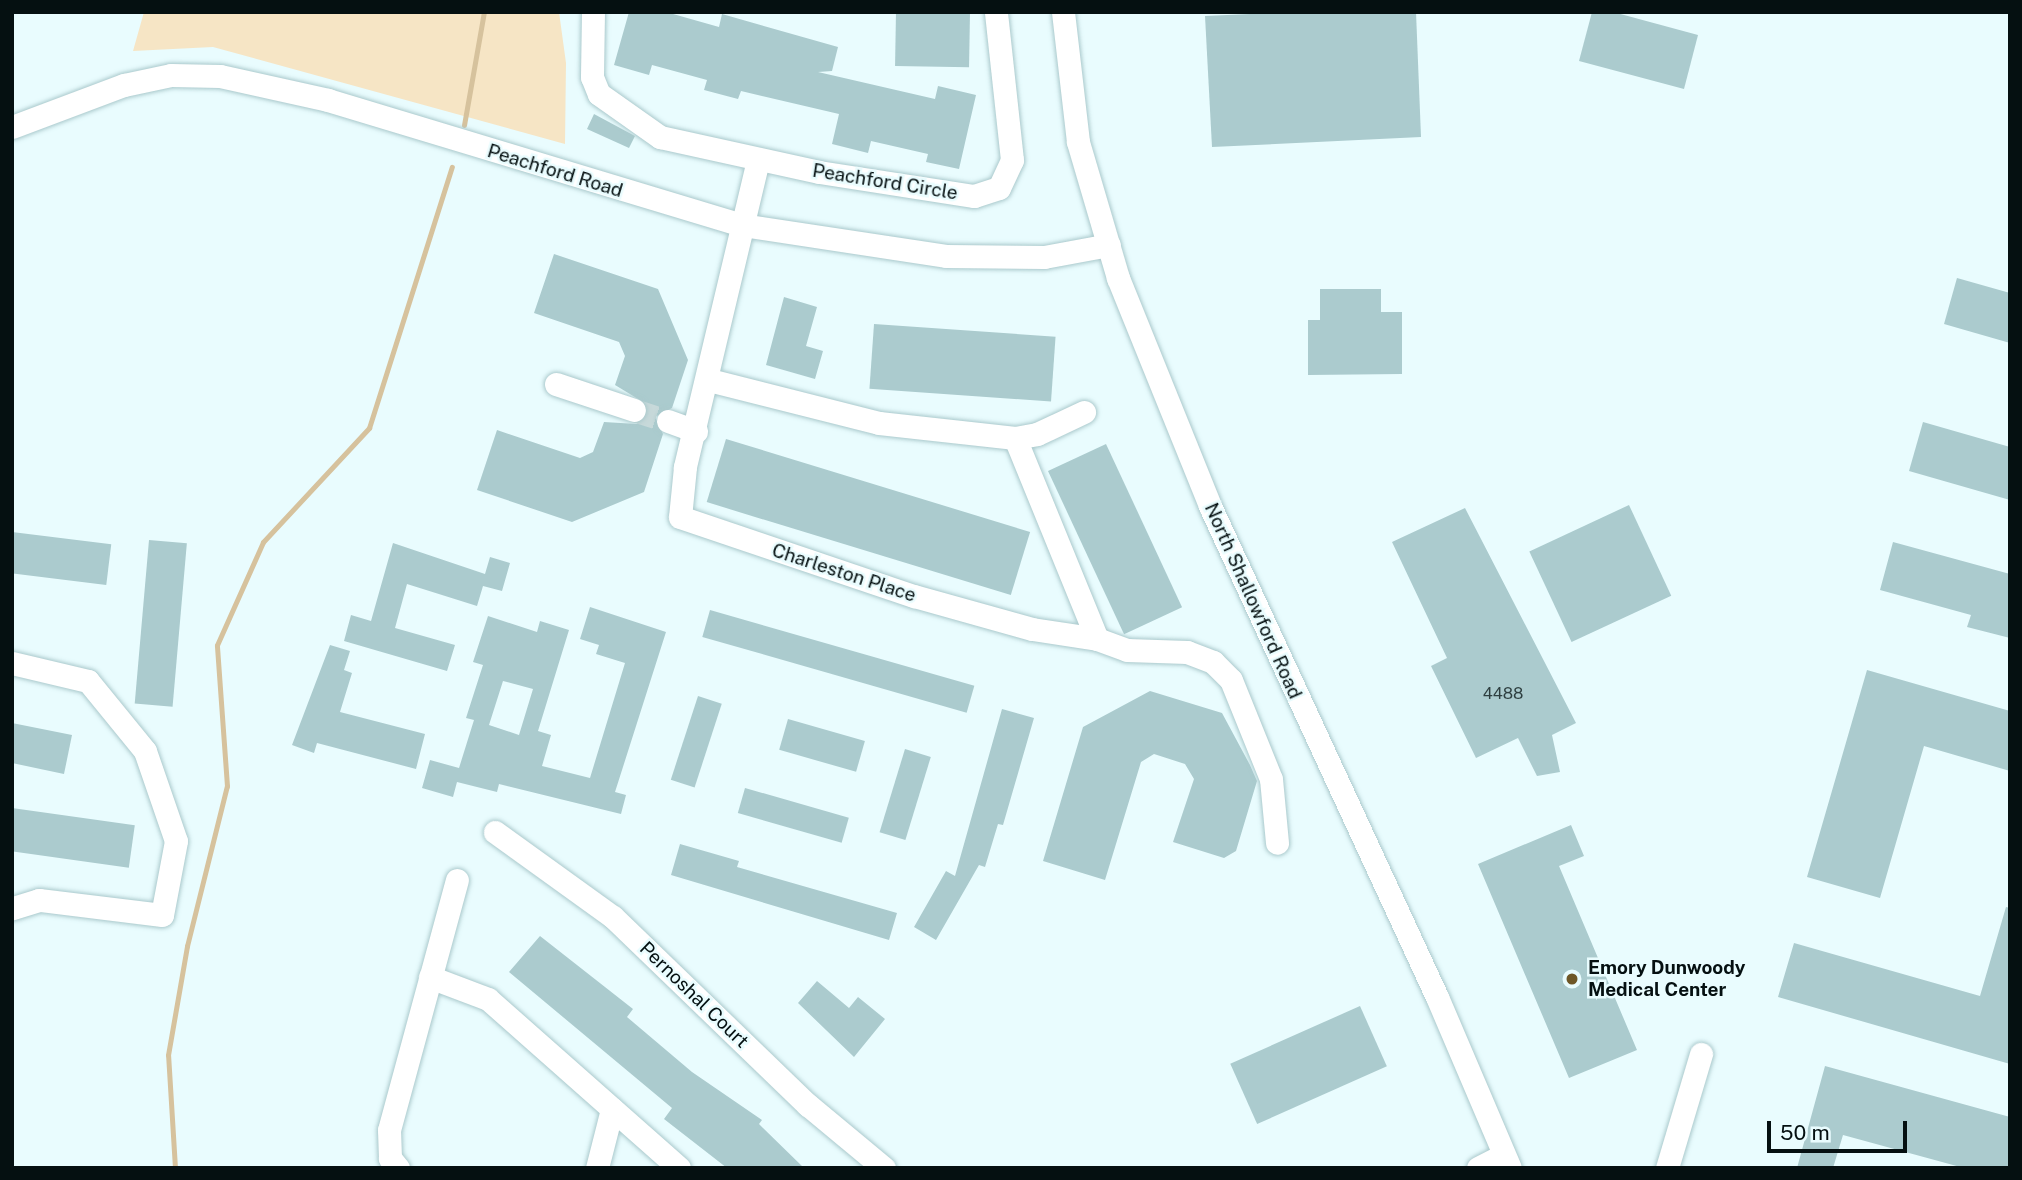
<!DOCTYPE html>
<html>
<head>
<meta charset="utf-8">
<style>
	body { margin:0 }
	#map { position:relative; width:2022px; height:1180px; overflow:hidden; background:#e9fcfe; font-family:"Public Sans",sans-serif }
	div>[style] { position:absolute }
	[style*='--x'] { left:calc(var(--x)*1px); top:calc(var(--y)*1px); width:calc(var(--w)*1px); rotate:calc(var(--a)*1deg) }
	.green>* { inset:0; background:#f6e5c5 }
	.stream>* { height:5px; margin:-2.5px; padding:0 2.5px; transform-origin:2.5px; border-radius:2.5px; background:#d6c29d }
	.building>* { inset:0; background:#abcbce; transform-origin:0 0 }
	.minor-tunnel>* { height:23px; margin-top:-11.5px; transform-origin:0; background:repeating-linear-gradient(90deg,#c7d9da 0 23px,transparent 0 34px) }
	.roads { filter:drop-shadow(0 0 2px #aac9cc) drop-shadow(0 0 2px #aac9cc) }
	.minor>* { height:23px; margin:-11.5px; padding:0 11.5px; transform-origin:11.5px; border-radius:11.5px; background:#fff }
	.dots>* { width:19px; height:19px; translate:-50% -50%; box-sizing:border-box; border:4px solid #e9fcfe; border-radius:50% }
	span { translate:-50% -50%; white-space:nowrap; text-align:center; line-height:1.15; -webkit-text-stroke:5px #e9fcfe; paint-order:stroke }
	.number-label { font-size:16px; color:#2e3f40 }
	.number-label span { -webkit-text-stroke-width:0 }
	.street-label { font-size:19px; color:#051011 }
	.poi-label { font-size:19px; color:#051011; font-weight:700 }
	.left { translate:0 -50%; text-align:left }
	.frame { position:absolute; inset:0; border:14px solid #051011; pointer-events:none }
	.scale { position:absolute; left:1767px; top:1121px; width:140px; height:32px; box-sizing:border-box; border:4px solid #051011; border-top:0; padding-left:9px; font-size:21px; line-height:24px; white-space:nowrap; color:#051011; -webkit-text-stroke:5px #e9fcfe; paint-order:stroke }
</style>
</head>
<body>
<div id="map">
	<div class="green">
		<i style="clip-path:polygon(144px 12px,559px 12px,566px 63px,565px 144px,213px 47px,133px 51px)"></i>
	</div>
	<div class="stream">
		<i style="--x:464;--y:125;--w:115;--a:-80"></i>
		<i style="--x:175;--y:1168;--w:113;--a:-93.5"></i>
		<i style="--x:168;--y:1055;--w:111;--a:-80.1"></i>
		<i style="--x:187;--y:946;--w:165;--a:-76"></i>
		<i style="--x:227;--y:786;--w:141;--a:-94.1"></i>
		<i style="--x:217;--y:645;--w:113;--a:-65.9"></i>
		<i style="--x:263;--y:542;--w:156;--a:-47.1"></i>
		<i style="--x:369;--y:428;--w:274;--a:-72.4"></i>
	</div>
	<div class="building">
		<i style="clip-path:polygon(629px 12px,666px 12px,719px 27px,722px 14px,838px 47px,832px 71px,818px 72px,935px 99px,938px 86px,976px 95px,959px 169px,926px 162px,928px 154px,871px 141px,868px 153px,832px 144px,839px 114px,741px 91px,738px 99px,704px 90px,707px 80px,652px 65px,649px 75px,614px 65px)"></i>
		<i style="left:896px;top:12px;width:74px;height:54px;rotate:1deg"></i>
		<i style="clip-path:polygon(1294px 12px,1416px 12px,1421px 137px,1212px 147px,1205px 16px)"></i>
		<i style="clip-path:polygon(1592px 12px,1613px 12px,1698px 35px,1684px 89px,1579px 61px)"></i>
		<i style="clip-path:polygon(594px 114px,635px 136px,629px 148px,587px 129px)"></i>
		<i style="clip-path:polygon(554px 254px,658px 289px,688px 360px,672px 408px,655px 417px,663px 434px,644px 492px,572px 522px,477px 490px,497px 430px,580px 458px,593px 452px,604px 422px,637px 424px,653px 408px,615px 385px,625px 356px,619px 342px,534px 313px)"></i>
		<i style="clip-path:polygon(1957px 278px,2010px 293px,2010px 343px,1944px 324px)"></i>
		<i style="clip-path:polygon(1320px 289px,1381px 289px,1381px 312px,1402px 312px,1402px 374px,1308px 375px,1308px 320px,1320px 320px)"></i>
		<i style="clip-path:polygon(784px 297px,817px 307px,806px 346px,823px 351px,815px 379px,766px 365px)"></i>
		<i style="left:874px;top:324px;width:182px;height:65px;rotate:4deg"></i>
		<i style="clip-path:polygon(1923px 422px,2010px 447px,2010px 500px,1909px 471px)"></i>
		<i style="left:726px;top:439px;width:318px;height:66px;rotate:17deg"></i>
		<i style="left:1106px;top:444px;width:180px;height:64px;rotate:65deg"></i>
		<i style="left:1629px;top:505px;width:100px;height:110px;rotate:65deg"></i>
		<i style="clip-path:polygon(1465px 508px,1576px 723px,1552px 735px,1560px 772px,1537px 776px,1518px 738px,1476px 758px,1431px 666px,1447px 658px,1392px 542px)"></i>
		<i style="left:12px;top:532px;width:100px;height:41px;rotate:7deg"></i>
		<i style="left:149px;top:540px;width:38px;height:164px;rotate:5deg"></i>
		<i style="clip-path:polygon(1893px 542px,2010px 574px,2010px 638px,1967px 627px,1971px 615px,1880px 590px)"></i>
		<i style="clip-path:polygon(393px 543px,485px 574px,490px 557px,510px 563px,502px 591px,483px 586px,477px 606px,407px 584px,395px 628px,455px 645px,447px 671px,344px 641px,351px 615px,371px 621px)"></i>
		<i style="clip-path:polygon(evenodd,590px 607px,666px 632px,615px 792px,626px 795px,621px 814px,499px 784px,497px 792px,457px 782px,453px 797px,422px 788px,430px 760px,459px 768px,474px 720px,466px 718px,483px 665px,473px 662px,488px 616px,537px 632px,540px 621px,569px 630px,538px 731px,551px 735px,542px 766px,590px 778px,625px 663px,596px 654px,599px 645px,580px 639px,590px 607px,503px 681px,533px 689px,519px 735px,489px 725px,503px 681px)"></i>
		<i style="left:710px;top:610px;width:275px;height:28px;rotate:16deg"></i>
		<i style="clip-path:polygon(330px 645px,350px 651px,344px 670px,352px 673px,340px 712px,425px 734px,416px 769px,317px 743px,314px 753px,292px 745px)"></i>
		<i style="clip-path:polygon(1867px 670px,2010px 711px,2010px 771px,1924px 746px,1880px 898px,1807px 877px)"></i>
		<i style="clip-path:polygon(1150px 691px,1222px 713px,1250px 765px,1257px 781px,1236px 851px,1224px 858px,1173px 842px,1194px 779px,1185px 764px,1154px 754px,1141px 762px,1105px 880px,1043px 861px,1083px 727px)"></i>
		<i style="left:698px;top:696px;width:25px;height:88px;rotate:18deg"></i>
		<i style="clip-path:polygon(1002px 709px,1034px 718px,1003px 825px,998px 824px,985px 867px,979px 865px,936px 940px,914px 927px,946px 871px,955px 876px)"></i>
		<i style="left:788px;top:719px;width:80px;height:32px;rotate:16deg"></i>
		<i style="clip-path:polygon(12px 723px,72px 735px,64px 774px,12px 763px)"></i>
		<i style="left:905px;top:749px;width:27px;height:87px;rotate:17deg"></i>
		<i style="left:745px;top:788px;width:108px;height:26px;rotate:16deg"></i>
		<i style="left:12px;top:808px;width:124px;height:43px;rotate:8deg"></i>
		<i style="clip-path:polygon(1571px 825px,1584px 856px,1559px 866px,1637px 1050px,1569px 1078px,1478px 864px)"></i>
		<i style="clip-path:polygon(680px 844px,739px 861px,737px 867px,897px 913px,889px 940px,671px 875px)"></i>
		<i style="clip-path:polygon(2006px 907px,2010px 908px,2010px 1064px,1778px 997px,1794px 943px,1980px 996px)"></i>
		<i style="clip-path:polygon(540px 936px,633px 1009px,627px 1017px,692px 1072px,762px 1120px,759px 1124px,804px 1168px,727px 1168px,664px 1119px,672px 1108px,509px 972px)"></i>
		<i style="clip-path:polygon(817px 981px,849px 1008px,858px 997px,885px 1019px,854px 1057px,798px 1003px)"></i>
		<i style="left:1360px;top:1006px;width:66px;height:142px;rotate:66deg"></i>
		<i style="clip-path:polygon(1825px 1066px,2010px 1117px,2010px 1168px,1964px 1168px,1843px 1135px,1833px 1168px,1797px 1168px)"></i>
	</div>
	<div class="minor-tunnel">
		<i style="--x:634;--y:410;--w:36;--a:18"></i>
	</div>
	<div class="roads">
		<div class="minor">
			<i style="--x:593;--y:12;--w:65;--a:90.9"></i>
			<i style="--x:592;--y:77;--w:18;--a:68"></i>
			<i style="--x:599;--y:94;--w:75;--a:35.2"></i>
			<i style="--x:660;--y:137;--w:163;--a:12.4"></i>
			<i style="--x:819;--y:172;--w:157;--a:8.8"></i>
			<i style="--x:974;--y:196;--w:26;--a:-18"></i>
			<i style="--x:999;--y:188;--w:31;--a:-65"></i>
			<i style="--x:1012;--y:160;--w:149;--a:-96.2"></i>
			<i style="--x:1063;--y:12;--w:131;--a:83.4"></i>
			<i style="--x:1078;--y:142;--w:142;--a:73.6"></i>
			<i style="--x:1118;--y:278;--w:246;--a:68"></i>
			<i style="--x:1210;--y:506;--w:541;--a:65.19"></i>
			<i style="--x:1437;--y:997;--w:186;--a:66.9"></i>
			<i style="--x:12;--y:127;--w:120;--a:-20.6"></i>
			<i style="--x:124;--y:85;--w:48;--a:-12"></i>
			<i style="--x:171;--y:75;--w:49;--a:1.2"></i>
			<i style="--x:220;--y:76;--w:111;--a:12.5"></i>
			<i style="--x:328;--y:100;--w:432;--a:16.8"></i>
			<i style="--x:742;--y:225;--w:206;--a:8.6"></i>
			<i style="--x:946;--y:256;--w:98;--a:0.6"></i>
			<i style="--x:1044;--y:257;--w:66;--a:-10.5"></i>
			<i style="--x:758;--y:160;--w:316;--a:103.4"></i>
			<i style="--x:685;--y:467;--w:50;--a:95.7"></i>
			<i style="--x:680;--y:517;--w:247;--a:18.7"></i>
			<i style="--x:914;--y:596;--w:123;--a:15.6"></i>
			<i style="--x:1032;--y:629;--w:66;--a:8.7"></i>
			<i style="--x:709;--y:380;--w:175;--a:14.2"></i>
			<i style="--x:879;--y:423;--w:137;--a:6.3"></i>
			<i style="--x:1015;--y:438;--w:22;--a:-10"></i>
			<i style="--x:1037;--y:434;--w:52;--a:-25.1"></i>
			<i style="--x:556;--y:384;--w:82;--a:18.4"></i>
			<i style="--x:668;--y:421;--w:30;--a:20"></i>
			<i style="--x:1015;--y:438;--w:217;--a:67.8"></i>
			<i style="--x:1097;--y:639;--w:32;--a:20"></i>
			<i style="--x:1127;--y:650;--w:60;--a:1.9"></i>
			<i style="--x:1187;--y:652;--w:28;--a:21"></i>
			<i style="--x:1213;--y:662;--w:25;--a:45"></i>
			<i style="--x:1231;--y:680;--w:107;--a:68"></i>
			<i style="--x:1271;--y:779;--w:64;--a:84.6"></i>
			<i style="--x:12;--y:663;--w:78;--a:13.3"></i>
			<i style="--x:88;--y:681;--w:90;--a:50.8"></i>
			<i style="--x:145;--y:751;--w:95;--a:71"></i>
			<i style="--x:176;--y:841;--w:75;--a:100.7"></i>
			<i style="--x:162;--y:915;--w:124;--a:-173"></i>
			<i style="--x:39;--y:900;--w:28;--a:163"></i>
			<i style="--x:495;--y:832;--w:145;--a:35.8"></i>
			<i style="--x:613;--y:917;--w:271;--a:44"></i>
			<i style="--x:808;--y:1105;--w:99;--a:39.7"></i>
			<i style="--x:430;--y:977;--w:62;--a:20.8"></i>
			<i style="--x:488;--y:999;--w:255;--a:41.5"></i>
			<i style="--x:398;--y:1168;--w:13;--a:-129"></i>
			<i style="--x:390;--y:1158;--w:28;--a:-92"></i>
			<i style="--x:389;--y:1130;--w:259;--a:-74.8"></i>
			<i style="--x:597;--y:1168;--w:61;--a:-75.7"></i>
			<i style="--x:1478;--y:1168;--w:28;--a:-27"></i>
			<i style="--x:1667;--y:1168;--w:119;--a:-73.4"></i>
		</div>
	</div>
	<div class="dots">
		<i style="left:1572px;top:979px;background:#6e5727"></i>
	</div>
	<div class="number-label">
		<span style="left:1503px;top:694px">4488</span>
	</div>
	<div class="street-label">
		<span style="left:555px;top:171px;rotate:17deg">Peachford Road</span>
		<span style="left:885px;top:182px;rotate:9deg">Peachford Circle</span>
		<span style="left:844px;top:573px;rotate:18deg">Charleston Place</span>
		<span style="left:1253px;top:601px;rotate:66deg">North Shallowford Road</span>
		<span style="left:694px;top:995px;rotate:44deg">Pernoshal Court</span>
	</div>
	<div class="poi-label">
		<span class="left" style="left:1588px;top:979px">Emory Dunwoody<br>Medical Center</span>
	</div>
	<div class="frame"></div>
	<div class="scale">50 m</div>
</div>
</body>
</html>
